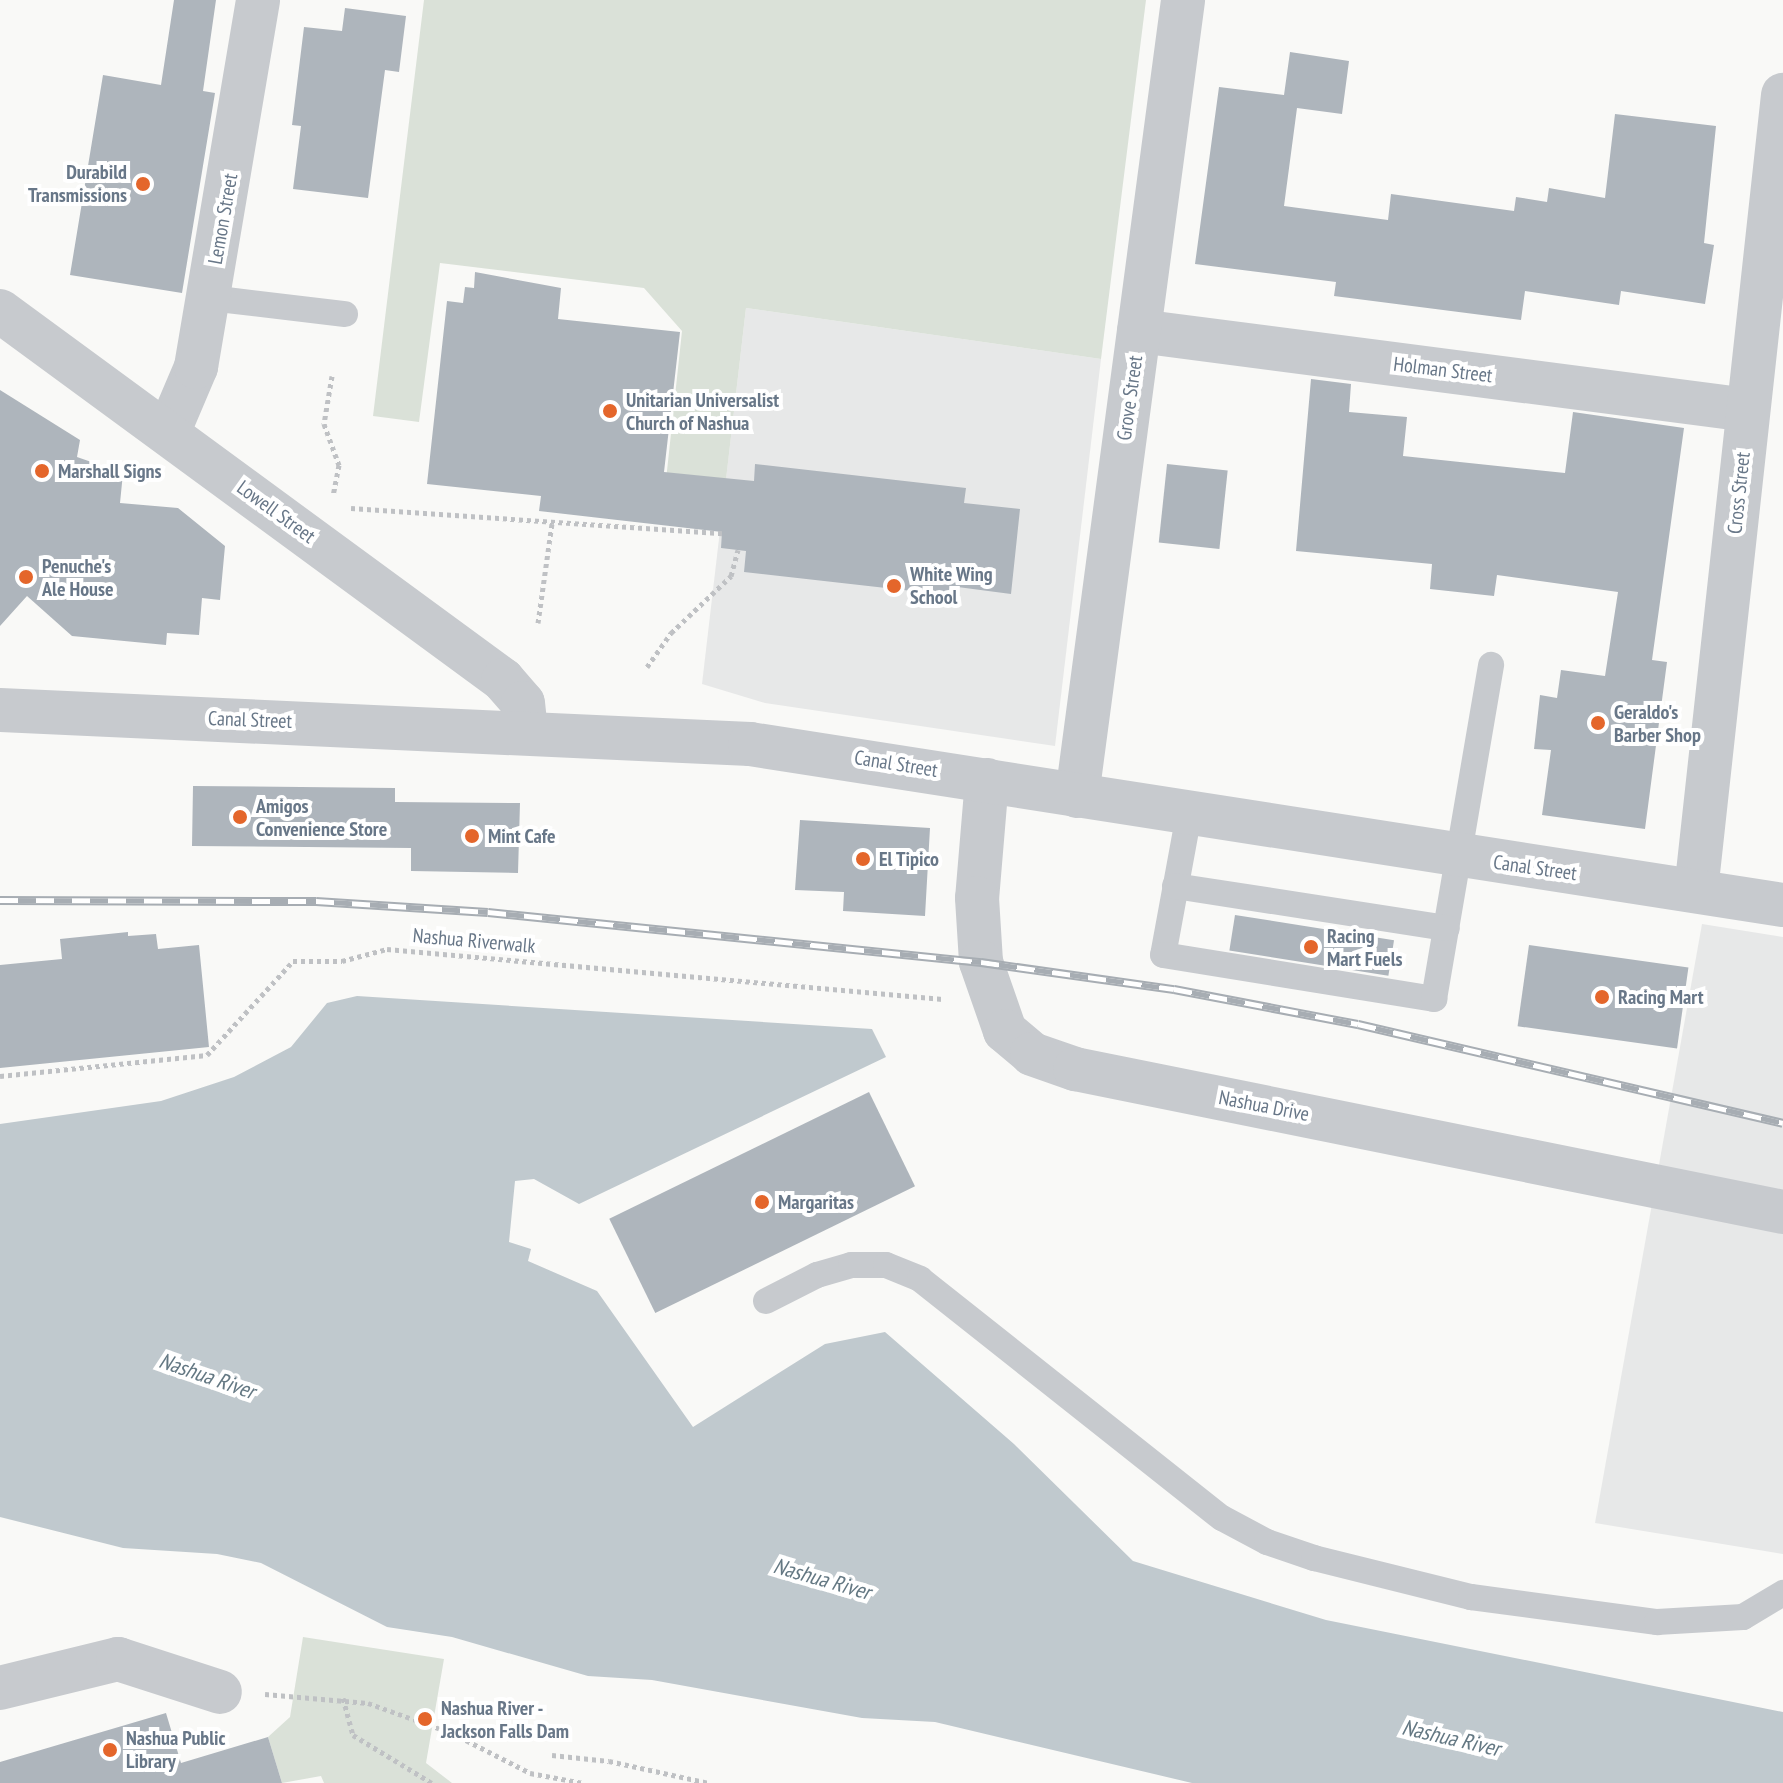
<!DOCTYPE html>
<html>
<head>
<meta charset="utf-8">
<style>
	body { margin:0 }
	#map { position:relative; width:1783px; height:1783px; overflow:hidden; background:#f9f9f7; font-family:"PT Sans Narrow",sans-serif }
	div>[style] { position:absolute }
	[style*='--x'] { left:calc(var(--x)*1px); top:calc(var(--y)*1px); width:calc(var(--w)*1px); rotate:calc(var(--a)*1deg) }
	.built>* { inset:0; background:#e7e8e8 }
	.green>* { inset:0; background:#dae1d8 }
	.water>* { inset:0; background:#c0c9ce }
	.building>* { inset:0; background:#aeb5bc; transform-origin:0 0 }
	.path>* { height:5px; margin-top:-2.5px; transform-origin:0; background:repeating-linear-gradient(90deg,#bfc1c4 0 4px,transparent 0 8px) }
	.service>* { height:26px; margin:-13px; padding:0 13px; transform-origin:13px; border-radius:13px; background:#c7cace }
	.minor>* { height:44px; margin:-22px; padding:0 22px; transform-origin:22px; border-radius:22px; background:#c7cace }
	.tertiary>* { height:44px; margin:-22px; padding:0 22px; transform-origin:22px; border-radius:22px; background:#c7cace }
	.rail>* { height:9px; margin-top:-4.5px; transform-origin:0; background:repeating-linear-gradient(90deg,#fff 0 18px,#a7adb3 0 36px); box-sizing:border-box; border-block:2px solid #a7adb3 }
	.dots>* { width:22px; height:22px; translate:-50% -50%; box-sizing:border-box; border:4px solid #fff; border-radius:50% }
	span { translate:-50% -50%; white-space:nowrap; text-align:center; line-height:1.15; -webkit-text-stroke:8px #fff; paint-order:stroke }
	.poi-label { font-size:20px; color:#687788; font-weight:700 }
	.right { translate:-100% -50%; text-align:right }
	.left { translate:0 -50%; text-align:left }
	.street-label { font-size:20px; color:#687788 }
	.water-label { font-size:22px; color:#647883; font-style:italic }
</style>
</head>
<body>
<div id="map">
	<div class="built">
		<i style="clip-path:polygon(746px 308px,1101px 359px,1055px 746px,765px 703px,702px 684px)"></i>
		<i style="clip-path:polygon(1702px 924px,1783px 937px,1783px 1554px,1595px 1523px)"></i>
	</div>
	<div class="green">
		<i style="clip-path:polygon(424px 0,1146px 0,1101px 359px,746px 308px,725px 488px,666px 480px,682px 331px,644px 288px,440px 263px,419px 422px,373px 416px)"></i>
		<i style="clip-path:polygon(303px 1637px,444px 1659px,426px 1763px,452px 1783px,324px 1783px,321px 1776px,282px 1783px,268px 1737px,290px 1717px)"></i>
	</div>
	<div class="water">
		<i style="clip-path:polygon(357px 996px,872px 1029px,886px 1057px,579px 1204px,534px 1179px,515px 1181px,509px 1242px,531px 1249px,528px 1261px,597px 1291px,693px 1427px,825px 1344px,885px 1332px,1014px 1444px,1133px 1561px,1326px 1620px,1783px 1712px,1783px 1783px,1192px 1783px,935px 1722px,862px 1718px,652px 1680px,588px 1676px,452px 1637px,387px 1627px,261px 1563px,217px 1554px,123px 1548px,0 1517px,0 1124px,161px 1101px,234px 1077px,291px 1047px,327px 1003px)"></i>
	</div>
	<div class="building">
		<i style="clip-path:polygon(174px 0,216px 0,203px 91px,215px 93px,182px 293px,70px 275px,103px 75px,161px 85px)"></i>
		<i style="clip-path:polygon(345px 8px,406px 16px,399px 72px,385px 70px,368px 198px,293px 189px,301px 126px,292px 125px,304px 27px,342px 31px)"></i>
		<i style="clip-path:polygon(1290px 52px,1349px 61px,1342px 114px,1297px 108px,1284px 206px,1388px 220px,1391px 194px,1514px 211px,1516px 197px,1547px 202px,1549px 188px,1605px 198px,1615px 114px,1716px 126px,1704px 243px,1714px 245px,1705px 304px,1621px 291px,1619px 305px,1525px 291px,1521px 320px,1334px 296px,1336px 282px,1195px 264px,1219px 87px,1284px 95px)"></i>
		<i style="clip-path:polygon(475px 272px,561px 288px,558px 319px,680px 332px,664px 472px,754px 481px,755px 464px,966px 488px,964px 503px,1020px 509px,1011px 594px,950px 586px,948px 595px,744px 572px,746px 551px,721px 548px,722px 532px,539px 511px,541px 496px,427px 484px,447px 301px,463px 303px,465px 287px,474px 288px)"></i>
		<i style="clip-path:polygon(1311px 379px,1351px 384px,1349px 412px,1407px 417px,1403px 456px,1565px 473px,1573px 412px,1684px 428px,1652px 660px,1667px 662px,1645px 829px,1542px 815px,1551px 750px,1534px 749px,1540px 695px,1557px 698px,1561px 670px,1605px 676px,1618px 592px,1497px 575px,1494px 596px,1430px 589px,1432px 564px,1296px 551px)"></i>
		<i style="clip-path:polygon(0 390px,80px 440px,77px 457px,123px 473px,120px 503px,178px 508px,225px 546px,220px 600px,202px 598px,199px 635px,167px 633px,166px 645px,72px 636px,27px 596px,0 626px)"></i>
		<i style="left:1167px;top:464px;width:61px;height:79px;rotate:6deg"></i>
		<i style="clip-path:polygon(193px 786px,395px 788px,395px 802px,520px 803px,518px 873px,411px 871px,411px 848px,192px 846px)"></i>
		<i style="clip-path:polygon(800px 820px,930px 828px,925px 916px,843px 911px,844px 892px,795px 890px)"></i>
		<i style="left:1235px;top:915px;width:161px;height:36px;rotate:9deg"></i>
		<i style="clip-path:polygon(128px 932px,128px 936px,156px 934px,158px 949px,199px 945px,209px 1047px,0 1068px,0 965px,62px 959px,60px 939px)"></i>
		<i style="left:1529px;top:945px;width:161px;height:82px;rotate:8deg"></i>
		<i style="left:869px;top:1092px;width:105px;height:289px;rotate:64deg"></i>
		<i style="clip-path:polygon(166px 1713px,181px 1763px,268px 1737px,282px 1783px,0 1783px,0 1762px)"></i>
	</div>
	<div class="path">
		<i style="--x:332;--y:376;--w:49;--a:99.5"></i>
		<i style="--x:324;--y:424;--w:44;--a:69.9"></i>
		<i style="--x:339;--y:465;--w:31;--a:101"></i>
		<i style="--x:351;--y:508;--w:372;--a:3.9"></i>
		<i style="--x:538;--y:623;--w:101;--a:-82"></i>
		<i style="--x:647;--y:667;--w:42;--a:-54.8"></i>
		<i style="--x:671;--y:633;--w:83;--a:-43.5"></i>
		<i style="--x:731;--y:576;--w:27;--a:-75"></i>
		<i style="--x:0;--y:1076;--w:208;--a:-5.8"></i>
		<i style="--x:207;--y:1055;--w:127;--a:-47.5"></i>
		<i style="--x:293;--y:961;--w:49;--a:0"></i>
		<i style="--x:342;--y:961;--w:47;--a:-14.9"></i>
		<i style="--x:387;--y:949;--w:558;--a:5.14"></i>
		<i style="--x:265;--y:1694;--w:103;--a:5"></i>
		<i style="--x:368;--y:1703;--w:89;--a:19.7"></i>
		<i style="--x:452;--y:1733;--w:88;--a:27.1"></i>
		<i style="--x:530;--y:1773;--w:54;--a:10.7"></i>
		<i style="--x:343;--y:1698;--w:38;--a:75"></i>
		<i style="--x:353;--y:1735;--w:92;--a:31.3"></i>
		<i style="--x:552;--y:1755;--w:57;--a:6"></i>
		<i style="--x:609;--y:1761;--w:102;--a:12.4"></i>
	</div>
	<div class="service">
		<i style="--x:210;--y:298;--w:136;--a:6.8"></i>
		<i style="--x:1189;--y:814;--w:143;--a:100.4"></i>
		<i style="--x:1163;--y:955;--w:275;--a:9.2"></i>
		<i style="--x:1434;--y:999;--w:339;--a:-80.3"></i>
		<i style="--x:1175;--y:886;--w:275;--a:8.8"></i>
		<i style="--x:766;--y:1301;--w:57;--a:-27"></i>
		<i style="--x:817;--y:1275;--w:35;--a:-16"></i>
		<i style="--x:851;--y:1265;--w:35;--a:0"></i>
		<i style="--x:886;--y:1265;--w:37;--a:22"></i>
		<i style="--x:920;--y:1279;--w:385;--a:38.4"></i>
		<i style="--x:1222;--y:1518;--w:51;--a:28.1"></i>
		<i style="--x:1267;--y:1542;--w:50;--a:18.8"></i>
		<i style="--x:1314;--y:1558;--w:162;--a:14"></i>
		<i style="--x:1471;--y:1597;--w:188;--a:7.7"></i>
		<i style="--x:1657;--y:1622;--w:86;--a:-3.3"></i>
		<i style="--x:1743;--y:1617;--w:47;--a:-31"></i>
	</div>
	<div class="minor">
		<i style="--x:1139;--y:331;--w:614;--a:7.39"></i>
		<i style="--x:168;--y:433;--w:72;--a:-67"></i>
		<i style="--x:196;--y:367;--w:372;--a:-80.4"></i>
		<i style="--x:987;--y:780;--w:118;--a:94.8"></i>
		<i style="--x:977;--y:898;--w:64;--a:86.4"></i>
		<i style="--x:981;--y:962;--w:73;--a:70.8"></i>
		<i style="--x:1005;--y:1031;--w:35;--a:40"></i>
		<i style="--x:1032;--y:1054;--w:46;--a:19.2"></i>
		<i style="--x:1075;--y:1069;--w:722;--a:11.42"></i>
		<i style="--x:1077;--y:796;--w:803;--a:-82.41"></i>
		<i style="--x:1696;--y:891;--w:801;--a:-83.76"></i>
		<i style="--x:0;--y:1688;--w:122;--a:-13.8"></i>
		<i style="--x:118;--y:1659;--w:107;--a:17.9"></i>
	</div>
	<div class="tertiary">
		<i style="--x:0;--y:311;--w:624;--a:36.26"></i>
		<i style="--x:503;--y:680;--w:30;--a:49"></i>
		<i style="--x:523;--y:703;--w:28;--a:84"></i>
		<i style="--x:0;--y:710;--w:751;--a:2.6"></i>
		<i style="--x:750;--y:744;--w:1045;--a:8.86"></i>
	</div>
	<div class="rail">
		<i style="--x:0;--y:900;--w:316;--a:0.2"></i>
		<i style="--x:316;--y:901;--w:172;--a:3.7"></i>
		<i style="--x:488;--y:912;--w:496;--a:5.8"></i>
		<i style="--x:981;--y:962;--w:195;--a:8"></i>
		<i style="--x:1174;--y:989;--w:187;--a:10.8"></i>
		<i style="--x:1358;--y:1024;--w:436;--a:13.1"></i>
	</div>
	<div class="dots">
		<i style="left:143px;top:184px;background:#e4662b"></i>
		<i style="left:610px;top:411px;background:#e4662b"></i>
		<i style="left:42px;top:471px;background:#e4662b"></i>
		<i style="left:26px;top:577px;background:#e4662b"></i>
		<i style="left:894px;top:586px;background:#e4662b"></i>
		<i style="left:1598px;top:723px;background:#e4662b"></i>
		<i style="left:240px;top:817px;background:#e4662b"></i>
		<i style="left:472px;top:836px;background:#e4662b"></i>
		<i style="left:863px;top:859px;background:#e4662b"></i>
		<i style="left:1311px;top:947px;background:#e4662b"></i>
		<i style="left:1602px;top:997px;background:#e4662b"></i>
		<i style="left:762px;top:1202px;background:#e4662b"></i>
		<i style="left:425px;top:1719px;background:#e4662b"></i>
		<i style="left:110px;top:1750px;background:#e4662b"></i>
	</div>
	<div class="poi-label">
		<span class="right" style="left:127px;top:184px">Durabild<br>Transmissions</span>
		<span class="left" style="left:626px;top:412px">Unitarian Universalist<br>Church of Nashua</span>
		<span class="left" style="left:58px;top:471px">Marshall Signs</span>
		<span class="left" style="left:42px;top:578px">Penuche's<br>Ale House</span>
		<span class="left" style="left:910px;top:586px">White Wing<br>School</span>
		<span class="left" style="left:1614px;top:724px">Geraldo's<br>Barber Shop</span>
		<span class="left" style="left:256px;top:818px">Amigos<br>Convenience Store</span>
		<span class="left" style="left:488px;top:836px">Mint Cafe</span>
		<span class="left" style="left:879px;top:859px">El Tipico</span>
		<span class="left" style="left:1327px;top:948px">Racing<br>Mart Fuels</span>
		<span class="left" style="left:1618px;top:997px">Racing Mart</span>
		<span class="left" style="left:778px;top:1202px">Margaritas</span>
		<span class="left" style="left:441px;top:1720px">Nashua River -<br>Jackson Falls Dam</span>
		<span class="left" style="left:126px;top:1750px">Nashua Public<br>Library</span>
	</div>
	<div class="street-label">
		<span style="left:223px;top:219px;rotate:-80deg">Lemon Street</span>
		<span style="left:1443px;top:370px;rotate:7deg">Holman Street</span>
		<span style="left:1130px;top:398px;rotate:-82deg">Grove Street</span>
		<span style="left:1739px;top:493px;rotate:-84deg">Cross Street</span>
		<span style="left:276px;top:512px;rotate:36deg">Lowell Street</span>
		<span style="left:250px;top:720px;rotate:2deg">Canal Street</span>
		<span style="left:896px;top:764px;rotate:9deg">Canal Street</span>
		<span style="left:1535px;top:868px;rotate:8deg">Canal Street</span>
		<span style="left:474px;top:941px;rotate:5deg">Nashua Riverwalk</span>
		<span style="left:1264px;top:1106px;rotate:11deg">Nashua Drive</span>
	</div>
	<div class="water-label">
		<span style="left:207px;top:1376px;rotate:19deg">Nashua River</span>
		<span style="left:822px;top:1579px;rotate:16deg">Nashua River</span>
		<span style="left:1451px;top:1738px;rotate:13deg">Nashua River</span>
	</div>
</div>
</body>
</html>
